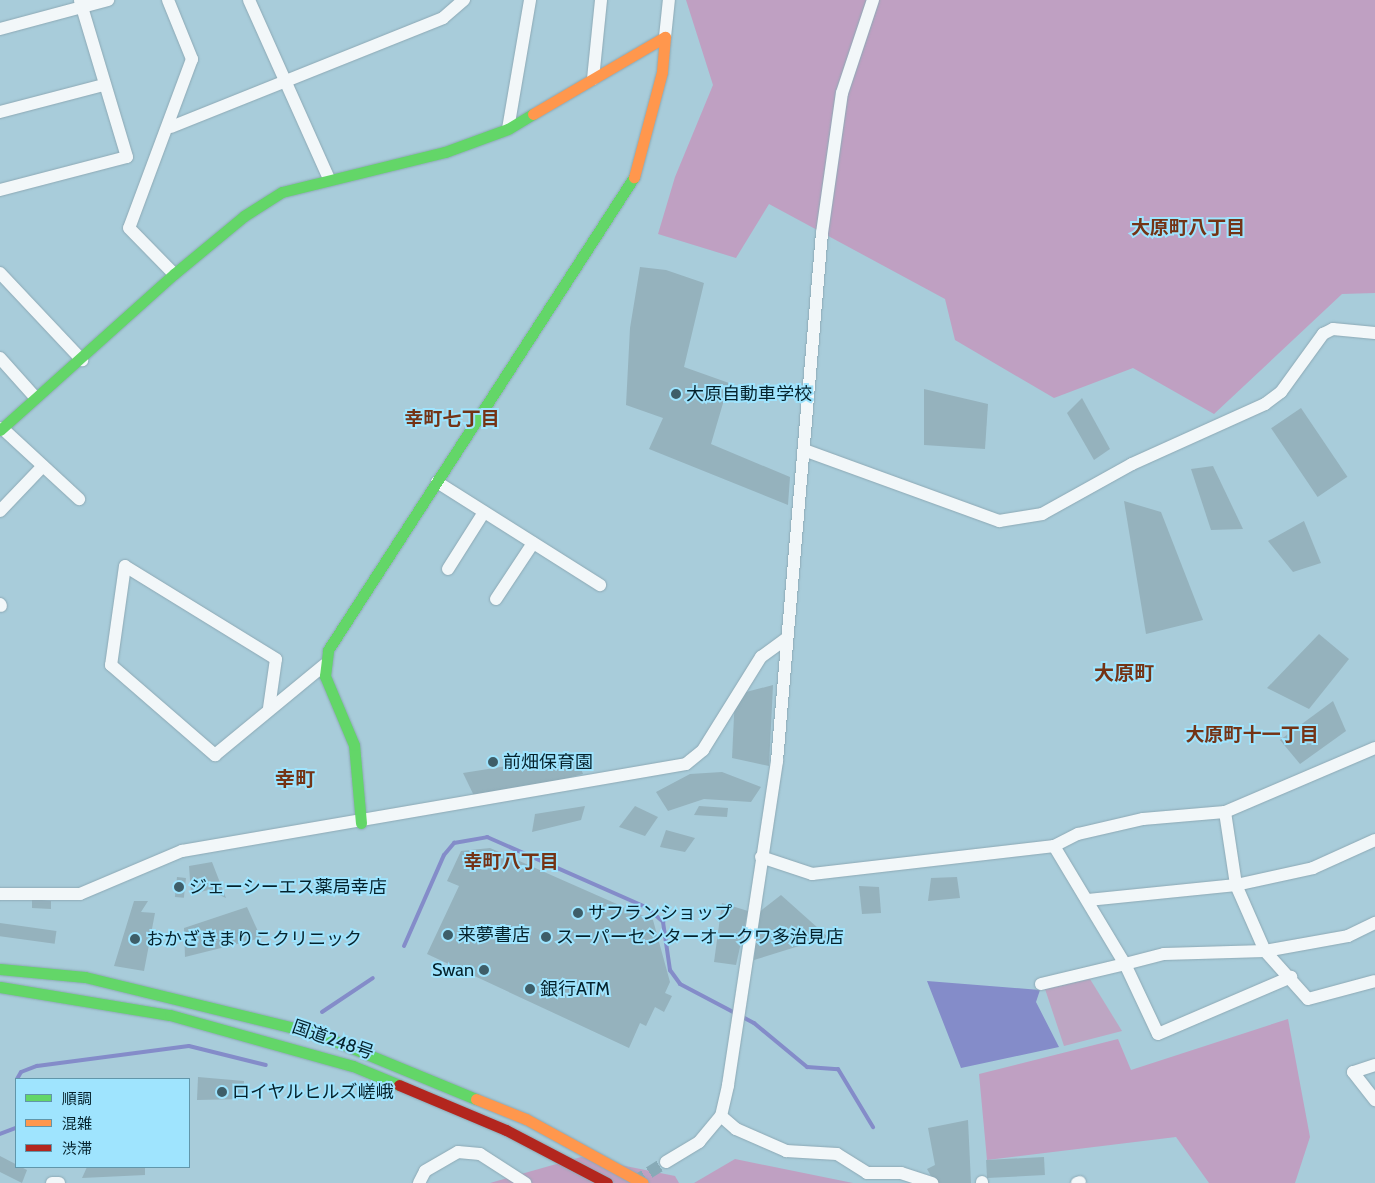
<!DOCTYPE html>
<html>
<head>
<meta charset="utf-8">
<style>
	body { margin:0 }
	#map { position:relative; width:1375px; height:1183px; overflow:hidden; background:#a8ccda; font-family:Cabin,"Noto Sans JP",sans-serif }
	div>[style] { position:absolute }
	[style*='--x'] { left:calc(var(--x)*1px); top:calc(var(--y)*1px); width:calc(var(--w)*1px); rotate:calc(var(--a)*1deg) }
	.green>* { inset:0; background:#bda6c3 }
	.forest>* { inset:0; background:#bfa0c2 }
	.water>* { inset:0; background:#848cc9 }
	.stream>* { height:4px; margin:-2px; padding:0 2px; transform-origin:2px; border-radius:2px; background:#848cc9 }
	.building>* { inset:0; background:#95b2bd; transform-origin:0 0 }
	.street-tunnel>* { height:12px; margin-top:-6px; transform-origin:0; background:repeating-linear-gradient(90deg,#87aab7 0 12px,transparent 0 18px) }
	.roads { filter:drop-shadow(0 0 1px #8da9b5) drop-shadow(0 0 1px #8da9b5) }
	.street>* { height:12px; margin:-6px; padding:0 6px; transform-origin:6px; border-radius:6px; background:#f2f7f9 }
	.fast>* { height:11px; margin:-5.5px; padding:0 5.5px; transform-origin:5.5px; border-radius:5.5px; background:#63d668 }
	.slow>* { height:11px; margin:-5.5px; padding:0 5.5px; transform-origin:5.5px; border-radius:5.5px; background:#ff974d }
	.jam>* { height:11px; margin:-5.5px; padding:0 5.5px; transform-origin:5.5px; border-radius:5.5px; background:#b3261e }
	.dots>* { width:14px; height:14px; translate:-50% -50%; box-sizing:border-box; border:2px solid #9fe4fe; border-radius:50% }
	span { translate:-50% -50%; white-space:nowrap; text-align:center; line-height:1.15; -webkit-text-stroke:4px #9fe4fe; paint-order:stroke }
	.poi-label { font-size:18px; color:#05222c }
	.left { translate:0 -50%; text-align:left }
	.right { translate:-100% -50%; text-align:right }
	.street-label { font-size:18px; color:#05222c }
	.neighbourhood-label { font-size:19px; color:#743315; font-weight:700 }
	.quarter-label { font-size:20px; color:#743315; font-weight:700 }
	.legend { position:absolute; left:15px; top:1078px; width:175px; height:90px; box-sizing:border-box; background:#9fe4fe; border:1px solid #6196aa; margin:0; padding:6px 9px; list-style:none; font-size:15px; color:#05222c }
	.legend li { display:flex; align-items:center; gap:10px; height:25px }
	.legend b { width:25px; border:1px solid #6196aa }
</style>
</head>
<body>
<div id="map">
	<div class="green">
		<i style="clip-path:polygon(1090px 979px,1122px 1031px,1064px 1046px,1045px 989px)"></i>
	</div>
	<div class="forest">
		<i style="clip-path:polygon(686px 0,1375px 0,1375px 293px,1342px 294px,1214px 414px,1133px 368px,1054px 398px,955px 340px,945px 299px,769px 204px,736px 258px,658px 234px,675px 177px,713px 85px)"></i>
		<i style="clip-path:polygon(1288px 1019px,1310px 1137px,1295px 1183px,1209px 1183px,1176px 1137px,987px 1160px,979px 1074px,1118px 1039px,1131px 1070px)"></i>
		<i style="clip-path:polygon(581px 1157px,675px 1176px,679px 1183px,490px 1183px)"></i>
		<i style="clip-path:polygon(735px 1159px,853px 1183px,694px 1183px)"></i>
	</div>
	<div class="water">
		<i style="clip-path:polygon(927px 981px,1040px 990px,1036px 1002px,1059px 1047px,961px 1068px)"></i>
	</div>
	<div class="stream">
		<i style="--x:404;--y:946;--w:99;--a:-66.3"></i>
		<i style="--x:444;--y:855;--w:16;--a:-50"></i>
		<i style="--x:454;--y:843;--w:34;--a:-10"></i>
		<i style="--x:487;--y:837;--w:174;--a:23.8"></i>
		<i style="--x:646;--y:907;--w:23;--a:41"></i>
		<i style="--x:663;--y:922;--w:49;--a:81.7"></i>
		<i style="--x:670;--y:970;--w:17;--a:54"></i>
		<i style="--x:680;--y:984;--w:84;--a:27.8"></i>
		<i style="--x:754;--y:1023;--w:69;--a:39.7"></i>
		<i style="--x:807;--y:1067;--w:31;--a:4"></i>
		<i style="--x:838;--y:1069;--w:68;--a:58.9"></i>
		<i style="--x:322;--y:1012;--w:61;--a:-33.7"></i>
		<i style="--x:17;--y:1079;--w:8;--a:-60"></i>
		<i style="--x:21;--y:1072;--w:17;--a:-21"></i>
		<i style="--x:37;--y:1066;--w:153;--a:-7.5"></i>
		<i style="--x:189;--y:1046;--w:79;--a:13.9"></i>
		<i style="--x:0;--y:1134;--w:17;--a:-21"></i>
	</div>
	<div class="building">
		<i style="clip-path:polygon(640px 267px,666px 270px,704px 283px,684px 367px,729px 383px,711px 444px,790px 477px,788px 505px,649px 449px,663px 418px,626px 405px,630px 328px)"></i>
		<i style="clip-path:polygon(924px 389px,988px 404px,985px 449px,924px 445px)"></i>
		<i style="clip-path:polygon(1082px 398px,1110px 449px,1094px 460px,1067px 413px)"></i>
		<i style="left:1301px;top:408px;width:83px;height:36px;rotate:56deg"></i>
		<i style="clip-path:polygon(1213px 466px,1243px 529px,1211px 530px,1191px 469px)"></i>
		<i style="clip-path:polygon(1124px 501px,1161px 512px,1203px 620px,1146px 634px)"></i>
		<i style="clip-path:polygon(1304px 521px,1321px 563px,1293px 572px,1268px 541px)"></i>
		<i style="clip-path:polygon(1319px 634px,1349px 659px,1309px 709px,1267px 688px)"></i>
		<i style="clip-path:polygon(773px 685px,769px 766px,732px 758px,735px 695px)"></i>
		<i style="clip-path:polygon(1333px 701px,1346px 731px,1300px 764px,1280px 740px)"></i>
		<i style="clip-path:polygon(576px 755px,583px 774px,477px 802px,463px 773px)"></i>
		<i style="clip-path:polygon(722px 772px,761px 787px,751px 802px,704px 799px,668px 811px,656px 792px,690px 774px)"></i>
		<i style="clip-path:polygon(585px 806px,581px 820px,532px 832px,535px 814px)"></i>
		<i style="clip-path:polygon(635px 806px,658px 817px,645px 836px,619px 827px)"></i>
		<i style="clip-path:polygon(699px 806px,728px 808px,727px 817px,694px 815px)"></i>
		<i style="clip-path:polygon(666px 830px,695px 838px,685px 852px,660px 847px)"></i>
		<i style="clip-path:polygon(490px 848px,653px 920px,670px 982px,665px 993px,672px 996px,664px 1012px,655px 1007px,646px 1026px,640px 1023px,629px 1048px,427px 954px,459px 886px,447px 881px,461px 851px)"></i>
		<i style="clip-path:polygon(212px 862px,226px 898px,209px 890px,191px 894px,189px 866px)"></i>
		<i style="left:177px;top:877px;width:9px;height:20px;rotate:6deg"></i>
		<i style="clip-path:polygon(957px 877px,960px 898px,928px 901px,931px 878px)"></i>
		<i style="clip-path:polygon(859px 886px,879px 887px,881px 913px,862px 914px)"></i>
		<i style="clip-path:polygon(781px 895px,828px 937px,754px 960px,758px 913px)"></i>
		<i style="clip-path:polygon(32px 899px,51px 901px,51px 909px,32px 908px)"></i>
		<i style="clip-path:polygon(134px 901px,148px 901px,141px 912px,155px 913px,144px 971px,114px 966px)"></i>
		<i style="clip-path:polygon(722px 903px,748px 911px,736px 965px,714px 962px)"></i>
		<i style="clip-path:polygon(247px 907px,261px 938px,185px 957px,184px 928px)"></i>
		<i style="left:0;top:923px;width:57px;height:13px;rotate:8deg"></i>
		<i style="clip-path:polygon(198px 1077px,244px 1081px,243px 1099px,197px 1100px)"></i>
		<i style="clip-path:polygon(968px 1120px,971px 1183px,935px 1183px,927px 1169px,935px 1165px,928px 1128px)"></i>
		<i style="clip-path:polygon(0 1156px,27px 1170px,22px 1183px,0 1172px)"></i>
		<i style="left:1044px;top:1157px;width:18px;height:58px;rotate:87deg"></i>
		<i style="clip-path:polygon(87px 1167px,145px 1167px,145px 1175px,82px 1178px)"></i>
	</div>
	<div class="street-tunnel">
		<i style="--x:634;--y:1182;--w:38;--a:-32"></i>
	</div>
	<div class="roads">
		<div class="street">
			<i style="--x:168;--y:0;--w:64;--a:67.9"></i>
			<i style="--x:192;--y:59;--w:180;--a:110.4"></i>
			<i style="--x:129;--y:228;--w:64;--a:45.6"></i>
			<i style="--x:249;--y:0;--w:196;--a:65.9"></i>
			<i style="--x:0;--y:29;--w:112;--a:-15"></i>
			<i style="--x:665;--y:37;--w:37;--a:-84"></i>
			<i style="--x:593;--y:79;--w:79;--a:-84.2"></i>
			<i style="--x:0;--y:112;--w:107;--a:-14.6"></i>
			<i style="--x:171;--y:127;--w:293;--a:-21.8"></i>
			<i style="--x:443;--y:18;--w:28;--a:-41"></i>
			<i style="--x:508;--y:129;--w:131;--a:-80.3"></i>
			<i style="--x:0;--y:190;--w:131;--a:-14.6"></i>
			<i style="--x:127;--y:157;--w:164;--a:-106.7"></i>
			<i style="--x:0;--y:273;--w:120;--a:46.7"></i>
			<i style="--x:0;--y:358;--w:51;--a:48.2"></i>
			<i style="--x:2;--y:428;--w:105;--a:42.7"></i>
			<i style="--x:804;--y:450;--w:208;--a:20"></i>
			<i style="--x:999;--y:521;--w:44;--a:-9.2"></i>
			<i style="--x:1042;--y:514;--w:103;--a:-29.1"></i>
			<i style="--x:1132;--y:464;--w:146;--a:-24.3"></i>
			<i style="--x:1265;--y:404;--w:20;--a:-37"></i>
			<i style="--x:1281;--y:392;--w:72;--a:-54.1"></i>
			<i style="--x:1323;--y:334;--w:11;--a:-27"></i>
			<i style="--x:1333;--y:329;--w:42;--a:5.4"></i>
			<i style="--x:437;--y:482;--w:193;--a:32.3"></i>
			<i style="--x:0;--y:511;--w:62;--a:-46.3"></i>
			<i style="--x:448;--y:569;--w:67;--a:-57.7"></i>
			<i style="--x:496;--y:599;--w:67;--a:-56.5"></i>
			<i style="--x:0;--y:604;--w:2;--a:63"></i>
			<i style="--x:269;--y:708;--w:49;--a:-81.9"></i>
			<i style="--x:276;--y:659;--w:177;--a:-148.4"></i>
			<i style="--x:125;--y:566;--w:100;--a:98"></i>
			<i style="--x:111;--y:665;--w:138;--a:40.9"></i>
			<i style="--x:215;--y:755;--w:141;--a:-39.5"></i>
			<i style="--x:1225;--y:812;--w:74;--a:81.4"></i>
			<i style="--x:1236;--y:885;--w:72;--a:66.3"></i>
			<i style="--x:1265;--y:951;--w:64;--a:48.1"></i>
			<i style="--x:1308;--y:999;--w:69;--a:-15"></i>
			<i style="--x:1054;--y:846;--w:138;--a:59"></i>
			<i style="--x:1125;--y:964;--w:40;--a:-14.4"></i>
			<i style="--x:1164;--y:954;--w:101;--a:-1.7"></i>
			<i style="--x:1265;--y:951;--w:84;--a:-10.2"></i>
			<i style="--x:1348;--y:936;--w:30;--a:-26"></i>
			<i style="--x:761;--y:857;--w:54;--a:18.4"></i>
			<i style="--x:812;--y:874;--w:244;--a:-6.6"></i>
			<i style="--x:1054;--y:846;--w:27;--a:-27"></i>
			<i style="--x:1078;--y:834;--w:67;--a:-13"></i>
			<i style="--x:1143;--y:819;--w:82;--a:-4.9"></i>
			<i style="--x:1225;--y:812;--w:163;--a:-23.1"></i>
			<i style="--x:0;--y:894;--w:80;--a:0"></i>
			<i style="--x:80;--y:894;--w:111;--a:-22.9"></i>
			<i style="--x:182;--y:851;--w:511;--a:-9.79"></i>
			<i style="--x:686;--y:764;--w:22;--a:-39"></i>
			<i style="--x:703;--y:750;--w:110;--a:-58.1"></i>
			<i style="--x:761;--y:657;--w:32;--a:-36"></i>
			<i style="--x:1088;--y:900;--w:149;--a:-5.8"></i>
			<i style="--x:1236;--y:885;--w:79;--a:-12.4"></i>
			<i style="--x:1313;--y:868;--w:68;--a:-24.3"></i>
			<i style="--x:1041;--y:984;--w:86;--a:-13.4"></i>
			<i style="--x:1125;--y:964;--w:77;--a:64.8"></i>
			<i style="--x:1158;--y:1034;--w:145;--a:-23.2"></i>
			<i style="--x:1375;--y:1065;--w:23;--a:162"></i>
			<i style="--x:1353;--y:1072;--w:36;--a:52"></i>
			<i style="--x:721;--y:1116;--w:20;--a:41"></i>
			<i style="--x:736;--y:1129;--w:55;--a:23.7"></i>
			<i style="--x:786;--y:1151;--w:51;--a:3.4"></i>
			<i style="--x:837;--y:1154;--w:36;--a:32"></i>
			<i style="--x:867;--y:1173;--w:34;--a:0"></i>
			<i style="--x:901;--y:1173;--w:33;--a:18"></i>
			<i style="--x:666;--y:1162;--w:39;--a:-31"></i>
			<i style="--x:699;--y:1142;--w:34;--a:-50"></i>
			<i style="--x:721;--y:1116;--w:32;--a:-77"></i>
			<i style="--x:728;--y:1085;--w:328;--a:-81.4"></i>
			<i style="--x:777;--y:761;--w:530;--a:-85.13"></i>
			<i style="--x:822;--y:233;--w:141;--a:-81.9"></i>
			<i style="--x:842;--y:93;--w:98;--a:-71.6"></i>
			<i style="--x:52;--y:1183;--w:7;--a:0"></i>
			<i style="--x:419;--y:1183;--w:13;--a:-63"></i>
			<i style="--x:425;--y:1171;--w:38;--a:-30"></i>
			<i style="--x:458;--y:1152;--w:22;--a:5"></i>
			<i style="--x:480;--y:1154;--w:54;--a:32.8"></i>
			<i style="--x:982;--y:1183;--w:1;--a:-90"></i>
			<i style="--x:1077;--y:1183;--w:3;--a:-18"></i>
		</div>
		<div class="fast">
			<i style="--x:0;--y:430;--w:234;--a:-41.9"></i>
			<i style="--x:174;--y:274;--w:91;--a:-39.6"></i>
			<i style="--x:244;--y:216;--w:45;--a:-32.3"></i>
			<i style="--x:282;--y:192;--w:168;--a:-13.8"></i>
			<i style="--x:445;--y:152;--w:67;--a:-20.1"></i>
			<i style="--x:508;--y:129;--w:29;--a:-31"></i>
			<i style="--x:361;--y:823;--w:78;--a:-95.1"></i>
			<i style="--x:354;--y:745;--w:75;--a:-112.8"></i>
			<i style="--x:325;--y:676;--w:26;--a:-83"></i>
			<i style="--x:328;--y:650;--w:563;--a:-57.1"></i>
			<i style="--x:0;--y:969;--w:85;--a:5.4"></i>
			<i style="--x:85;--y:977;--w:240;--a:13.7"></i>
			<i style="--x:318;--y:1034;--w:171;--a:22.4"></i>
			<i style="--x:0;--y:987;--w:172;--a:9.4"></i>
			<i style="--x:170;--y:1015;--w:190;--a:15.6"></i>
			<i style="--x:353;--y:1066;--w:50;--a:22.4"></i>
		</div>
		<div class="slow">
			<i style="--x:533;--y:114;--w:153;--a:-30.3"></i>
			<i style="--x:665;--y:37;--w:35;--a:95"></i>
			<i style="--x:662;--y:72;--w:109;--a:104.9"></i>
			<i style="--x:476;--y:1099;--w:54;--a:21.8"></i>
			<i style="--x:526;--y:1119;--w:133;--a:28.7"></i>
		</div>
		<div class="jam">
			<i style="--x:399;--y:1085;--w:116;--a:22.8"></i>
			<i style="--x:506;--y:1130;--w:114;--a:27.7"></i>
		</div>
	</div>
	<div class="dots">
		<i style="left:676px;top:394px;background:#3e5e69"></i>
		<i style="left:493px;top:762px;background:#3e5e69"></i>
		<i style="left:179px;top:887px;background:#3e5e69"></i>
		<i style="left:578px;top:913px;background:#3e5e69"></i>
		<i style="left:448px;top:935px;background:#3e5e69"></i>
		<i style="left:546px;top:937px;background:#3e5e69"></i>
		<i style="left:135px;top:939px;background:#3e5e69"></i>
		<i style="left:484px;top:970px;background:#3e5e69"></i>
		<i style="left:530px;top:989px;background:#3e5e69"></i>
		<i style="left:222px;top:1092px;background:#3e5e69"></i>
	</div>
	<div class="poi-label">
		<span class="left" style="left:686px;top:394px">大原自動車学校</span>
		<span class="left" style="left:503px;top:762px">前畑保育園</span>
		<span class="left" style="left:189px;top:887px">ジェーシーエス薬局幸店</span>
		<span class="left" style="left:588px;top:913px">サフランショップ</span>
		<span class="left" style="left:458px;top:935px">来夢書店</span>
		<span class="left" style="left:556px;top:937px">スーパーセンターオークワ多治見店</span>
		<span class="left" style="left:146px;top:939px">おかざきまりこクリニック</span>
		<span class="right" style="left:474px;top:970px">Swan</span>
		<span class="left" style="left:540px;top:989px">銀行ATM</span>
		<span class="left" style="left:232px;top:1092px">ロイヤルヒルズ嵯峨</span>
	</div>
	<div class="street-label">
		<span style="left:333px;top:1040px;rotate:19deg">国道248号</span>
	</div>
	<div class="neighbourhood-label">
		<span style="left:1188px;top:228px">大原町八丁目</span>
		<span style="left:452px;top:419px">幸町七丁目</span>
		<span style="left:1252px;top:735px">大原町十一丁目</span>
		<span style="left:511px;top:862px">幸町八丁目</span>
	</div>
	<div class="quarter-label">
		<span style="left:1124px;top:673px">大原町</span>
		<span style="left:295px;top:779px">幸町</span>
	</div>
	<ul class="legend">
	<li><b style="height:6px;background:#63d668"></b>順調</li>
	<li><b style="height:6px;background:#ff974d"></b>混雑</li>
	<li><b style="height:6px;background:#b3261e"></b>渋滞</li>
	</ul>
</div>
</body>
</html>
